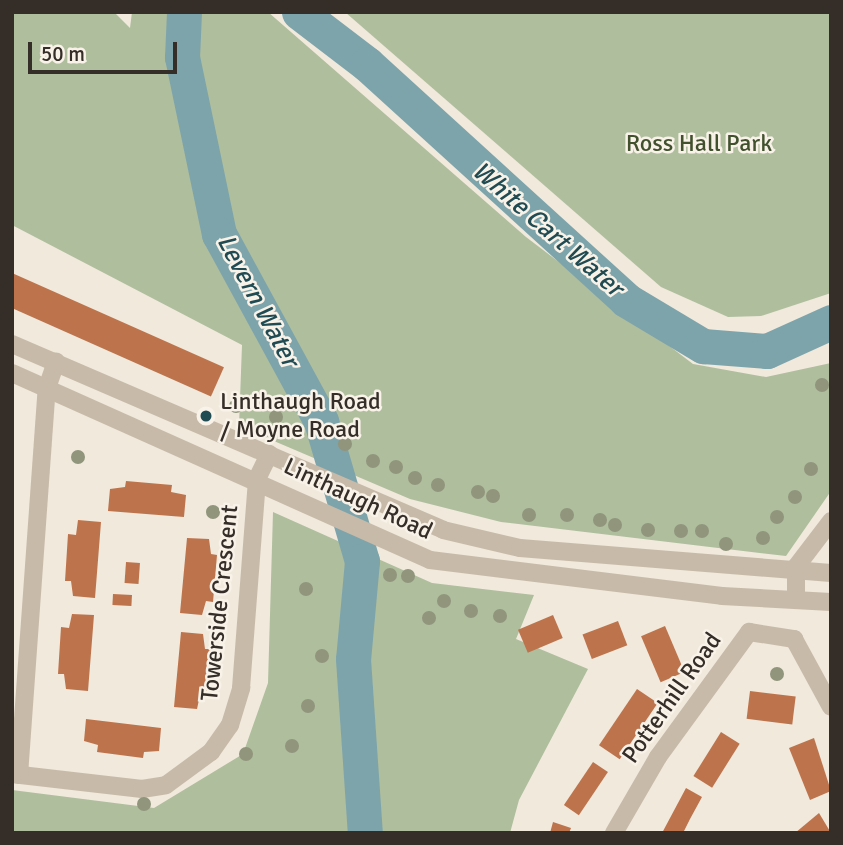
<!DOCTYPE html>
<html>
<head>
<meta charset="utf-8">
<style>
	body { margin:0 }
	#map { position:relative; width:843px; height:845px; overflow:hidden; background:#f0e9dc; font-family:Signika,sans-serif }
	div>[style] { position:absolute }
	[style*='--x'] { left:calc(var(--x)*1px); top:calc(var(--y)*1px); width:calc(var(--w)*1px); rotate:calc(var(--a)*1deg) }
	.green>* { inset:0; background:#afbe9d }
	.river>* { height:35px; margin:-17.5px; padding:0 17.5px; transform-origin:17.5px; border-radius:17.5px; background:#7da4ab }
	.building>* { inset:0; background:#bd734c; transform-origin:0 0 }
	.minor>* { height:18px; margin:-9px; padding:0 9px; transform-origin:9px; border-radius:9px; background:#c7baa9 }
	.tertiary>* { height:18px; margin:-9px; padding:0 9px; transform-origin:9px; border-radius:9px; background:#c7baa9 }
	.trees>* { width:14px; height:14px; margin:-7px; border-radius:50%; background:#90957c }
	.dots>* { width:19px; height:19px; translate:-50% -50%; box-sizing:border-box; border:4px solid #f8f2e8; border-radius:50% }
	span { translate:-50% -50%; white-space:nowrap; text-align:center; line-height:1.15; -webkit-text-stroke:5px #f8f2e8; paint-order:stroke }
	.park-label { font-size:24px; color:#41512e }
	.poi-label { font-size:24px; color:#352d28 }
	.left { translate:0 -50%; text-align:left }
	.street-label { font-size:24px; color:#352d28 }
	.water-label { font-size:26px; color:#214b53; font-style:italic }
	.frame { position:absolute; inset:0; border:14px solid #352d28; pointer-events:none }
	.scale { position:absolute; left:28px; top:42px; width:149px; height:32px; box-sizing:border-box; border:4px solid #352d28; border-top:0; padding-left:9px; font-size:21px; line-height:24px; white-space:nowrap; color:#352d28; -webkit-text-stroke:5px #f8f2e8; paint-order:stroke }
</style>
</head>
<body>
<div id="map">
	<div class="green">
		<i style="clip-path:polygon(12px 12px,114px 12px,130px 28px,132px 12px,268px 12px,526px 237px,693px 364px,766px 377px,831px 363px,831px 491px,786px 556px,501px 522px,410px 499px,239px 426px,242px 345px,12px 225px)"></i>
		<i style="clip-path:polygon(345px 12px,831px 12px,831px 293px,761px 316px,728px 317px,661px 287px)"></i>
		<i style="clip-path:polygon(273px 512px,432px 583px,534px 595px,516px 639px,588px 669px,519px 800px,510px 833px,12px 833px,12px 790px,154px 808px,243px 754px,268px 683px)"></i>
	</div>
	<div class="river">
		<i style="--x:184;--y:12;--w:45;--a:92.5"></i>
		<i style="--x:182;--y:57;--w:181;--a:78.2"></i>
		<i style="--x:219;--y:234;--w:213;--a:61.4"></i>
		<i style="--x:321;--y:421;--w:146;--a:73.7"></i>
		<i style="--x:362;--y:561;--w:98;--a:95.2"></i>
		<i style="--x:353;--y:659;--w:174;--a:86.1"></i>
		<i style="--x:299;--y:12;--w:86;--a:37.4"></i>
		<i style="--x:367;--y:64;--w:350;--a:42.3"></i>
		<i style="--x:626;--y:300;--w:90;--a:30.9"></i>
		<i style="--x:703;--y:346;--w:64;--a:4.5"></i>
		<i style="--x:767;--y:351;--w:70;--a:-24.4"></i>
	</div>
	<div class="building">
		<i style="left:12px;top:273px;width:232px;height:32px;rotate:24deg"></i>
		<i style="clip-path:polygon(126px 481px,172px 485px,171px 492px,186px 495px,184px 517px,108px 511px,110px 489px,125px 487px)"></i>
		<i style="clip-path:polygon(78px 520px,101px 522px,95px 598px,73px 596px,71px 581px,65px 581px,68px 534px,76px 535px)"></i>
		<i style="clip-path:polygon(187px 538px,209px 539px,211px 554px,217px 555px,213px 602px,206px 601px,202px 615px,180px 613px)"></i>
		<i style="left:126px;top:562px;width:14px;height:21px;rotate:4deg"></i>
		<i style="left:113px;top:594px;width:19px;height:11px;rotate:3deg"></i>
		<i style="clip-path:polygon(72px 614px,94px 615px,88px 691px,66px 689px,64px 674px,58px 674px,61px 627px,69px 628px)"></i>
		<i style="left:553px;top:615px;width:25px;height:38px;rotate:67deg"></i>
		<i style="left:618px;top:621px;width:26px;height:38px;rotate:69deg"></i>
		<i style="left:665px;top:626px;width:50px;height:26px;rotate:67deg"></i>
		<i style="clip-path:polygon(181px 632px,203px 634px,205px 649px,211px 649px,207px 696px,200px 695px,197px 709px,174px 707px)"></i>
		<i style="left:637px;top:689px;width:25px;height:68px;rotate:34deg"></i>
		<i style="left:750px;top:691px;width:46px;height:28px;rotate:7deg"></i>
		<i style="clip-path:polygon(86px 719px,161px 728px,159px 751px,144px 752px,143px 758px,97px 752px,98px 745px,84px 741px)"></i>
		<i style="left:721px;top:732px;width:22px;height:52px;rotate:32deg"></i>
		<i style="clip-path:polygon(814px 738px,831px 791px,810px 800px,789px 748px)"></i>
		<i style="left:593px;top:762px;width:18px;height:52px;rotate:34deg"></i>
		<i style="clip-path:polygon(686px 788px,702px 797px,690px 819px,683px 833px,662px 833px)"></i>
		<i style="clip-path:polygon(819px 813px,831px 833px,795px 833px)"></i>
		<i style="clip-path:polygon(553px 822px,571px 828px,569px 833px,550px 833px)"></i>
	</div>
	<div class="minor">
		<i style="--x:796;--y:599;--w:32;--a:-90"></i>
		<i style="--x:796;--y:567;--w:58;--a:-52.7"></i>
		<i style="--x:12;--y:774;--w:131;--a:6.6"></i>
		<i style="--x:142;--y:789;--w:24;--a:-9"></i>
		<i style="--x:166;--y:785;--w:56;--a:-36.3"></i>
		<i style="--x:211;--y:752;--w:33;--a:-55"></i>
		<i style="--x:230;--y:725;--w:39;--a:-73"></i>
		<i style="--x:241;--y:688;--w:210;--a:-85.6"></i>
		<i style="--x:257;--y:479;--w:28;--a:-64"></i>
		<i style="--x:19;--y:775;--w:388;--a:-85.9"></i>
		<i style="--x:47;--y:388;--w:28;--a:-71"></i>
		<i style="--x:614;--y:833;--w:88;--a:-59.9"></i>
		<i style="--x:658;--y:757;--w:155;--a:-53.9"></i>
		<i style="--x:749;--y:632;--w:46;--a:8.8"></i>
		<i style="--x:794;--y:639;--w:77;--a:61.4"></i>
	</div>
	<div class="tertiary">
		<i style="--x:12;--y:344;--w:469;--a:23.3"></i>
		<i style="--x:443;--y:530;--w:79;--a:13.2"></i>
		<i style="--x:520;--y:548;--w:312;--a:4.6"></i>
		<i style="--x:12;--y:373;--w:458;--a:24.1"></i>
		<i style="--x:430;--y:560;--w:294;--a:7"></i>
		<i style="--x:722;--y:596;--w:109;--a:3.2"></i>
	</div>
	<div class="trees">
		<i style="left:822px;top:385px"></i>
		<i style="left:236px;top:406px"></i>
		<i style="left:276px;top:417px"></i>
		<i style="left:345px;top:444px"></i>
		<i style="left:78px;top:457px"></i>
		<i style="left:373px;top:461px"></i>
		<i style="left:396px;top:467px"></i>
		<i style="left:811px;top:469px"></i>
		<i style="left:415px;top:478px"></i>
		<i style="left:438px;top:485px"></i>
		<i style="left:478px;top:492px"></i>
		<i style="left:493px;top:496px"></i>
		<i style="left:795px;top:497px"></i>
		<i style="left:213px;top:512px"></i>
		<i style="left:529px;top:515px"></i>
		<i style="left:567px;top:515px"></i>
		<i style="left:777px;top:517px"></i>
		<i style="left:600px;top:520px"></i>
		<i style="left:615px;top:525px"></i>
		<i style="left:648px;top:530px"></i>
		<i style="left:681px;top:531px"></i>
		<i style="left:702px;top:531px"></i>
		<i style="left:763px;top:538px"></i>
		<i style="left:726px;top:544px"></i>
		<i style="left:390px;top:575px"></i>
		<i style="left:408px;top:576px"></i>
		<i style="left:306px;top:589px"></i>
		<i style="left:444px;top:601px"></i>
		<i style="left:471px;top:611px"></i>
		<i style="left:500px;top:616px"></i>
		<i style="left:429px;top:618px"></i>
		<i style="left:322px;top:656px"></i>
		<i style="left:777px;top:674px"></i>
		<i style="left:308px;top:706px"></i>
		<i style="left:292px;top:746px"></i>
		<i style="left:246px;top:754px"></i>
		<i style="left:144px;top:804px"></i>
	</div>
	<div class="dots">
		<i style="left:206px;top:416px;background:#214b53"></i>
	</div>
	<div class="park-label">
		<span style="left:699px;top:144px">Ross Hall Park</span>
	</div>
	<div class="poi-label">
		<span class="left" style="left:220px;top:416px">Linthaugh Road<br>/ Moyne Road</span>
	</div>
	<div class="street-label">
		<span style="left:358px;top:499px;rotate:25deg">Linthaugh Road</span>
		<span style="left:220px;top:603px;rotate:-84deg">Towerside Crescent</span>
		<span style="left:672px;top:698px;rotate:-55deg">Potterhill Road</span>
	</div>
	<div class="water-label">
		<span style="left:547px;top:230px;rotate:41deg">White Cart Water</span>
		<span style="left:257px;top:301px;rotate:62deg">Levern Water</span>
	</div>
	<div class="frame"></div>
	<div class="scale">50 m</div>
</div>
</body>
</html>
